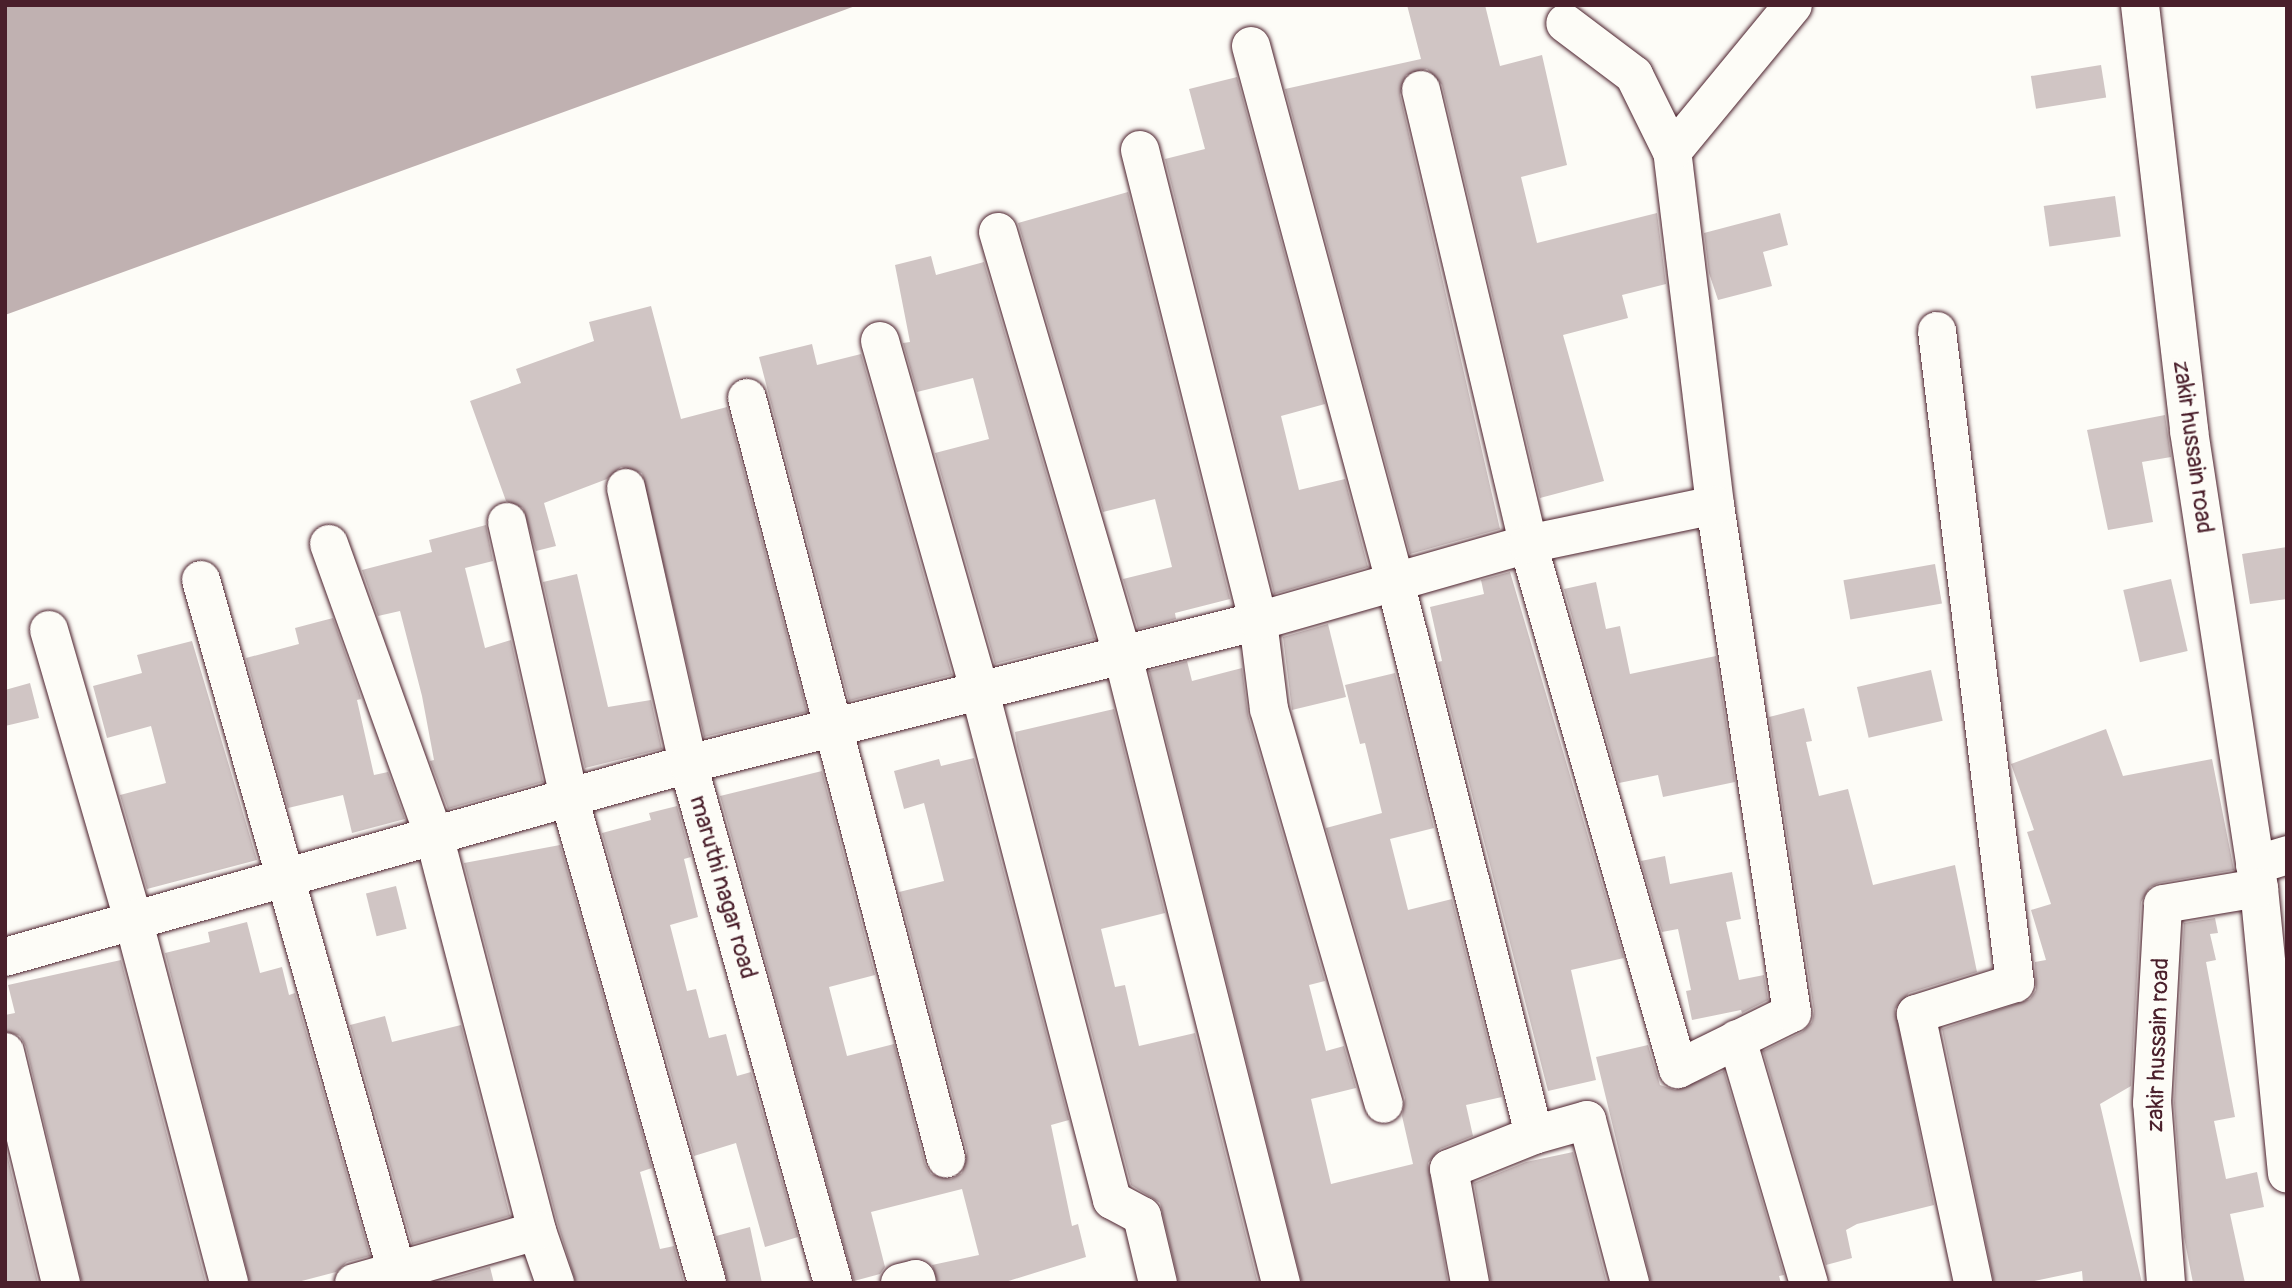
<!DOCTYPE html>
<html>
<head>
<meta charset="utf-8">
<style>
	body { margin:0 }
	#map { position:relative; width:2292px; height:1288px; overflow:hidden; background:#fdfcf7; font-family:Pangolin,sans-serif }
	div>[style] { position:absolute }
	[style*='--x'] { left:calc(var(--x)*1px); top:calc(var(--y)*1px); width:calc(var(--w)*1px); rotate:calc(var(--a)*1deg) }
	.water>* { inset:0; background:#c0b1b1 }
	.building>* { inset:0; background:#d0c5c4; transform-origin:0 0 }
	.roads { filter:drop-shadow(0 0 2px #4a1f2b) drop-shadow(0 0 2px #4a1f2b) }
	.minor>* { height:38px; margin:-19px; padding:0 19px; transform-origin:19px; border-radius:19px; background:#fdfcf7 }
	span { translate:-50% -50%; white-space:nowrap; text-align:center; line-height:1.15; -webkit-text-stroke:7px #fdfcf7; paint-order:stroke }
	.street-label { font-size:24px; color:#4a1f2b }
	.frame { position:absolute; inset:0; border:7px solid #4a1f2b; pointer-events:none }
</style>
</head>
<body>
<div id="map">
	<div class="water">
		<i style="clip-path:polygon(5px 5px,858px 5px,5px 315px)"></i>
	</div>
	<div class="building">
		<i style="clip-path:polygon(1407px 5px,1485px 5px,1500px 66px,1542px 55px,1567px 165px,1521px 177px,1537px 243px,1657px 213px,1666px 284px,1622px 295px,1628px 318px,1563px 335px,1604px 481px,1540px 498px,1442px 85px,1427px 69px,1406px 75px,1400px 95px,1500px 529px,1410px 554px,1285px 89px,1421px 59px)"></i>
		<i style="left:2101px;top:65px;width:33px;height:71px;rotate:81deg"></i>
		<i style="clip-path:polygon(1237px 77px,1325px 404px,1281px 416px,1299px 490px,1345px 479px,1368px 567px,1274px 594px,1165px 159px,1205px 149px,1189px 89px)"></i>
		<i style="clip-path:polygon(1128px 192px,1230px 599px,1175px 613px,1176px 619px,1138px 629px,1123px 579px,1172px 567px,1155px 499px,1103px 512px,1018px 223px)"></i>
		<i style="left:2115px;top:196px;width:41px;height:72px;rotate:82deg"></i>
		<i style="clip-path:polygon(1780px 213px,1788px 245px,1763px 252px,1772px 286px,1718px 300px,1709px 273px,1704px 233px)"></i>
		<i style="clip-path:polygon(931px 256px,936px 275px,984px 262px,1095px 639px,995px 664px,935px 453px,989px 439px,973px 378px,917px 392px,903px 343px,910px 342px,895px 265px)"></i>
		<i style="clip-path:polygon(651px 306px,681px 419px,727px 407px,807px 712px,704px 737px,642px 473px,621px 467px,607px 479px,544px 503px,556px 546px,536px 551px,523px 508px,506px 501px,470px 401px,521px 383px,516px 369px,594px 341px,589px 322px)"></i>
		<i style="clip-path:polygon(812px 344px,817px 365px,861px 354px,952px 675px,849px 701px,759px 357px)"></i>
		<i style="clip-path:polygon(2165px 415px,2171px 457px,2142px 462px,2153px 522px,2108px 530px,2087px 430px)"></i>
		<i style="clip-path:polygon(486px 525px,493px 561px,465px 568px,485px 648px,511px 640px,543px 782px,448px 809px,430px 761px,434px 760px,422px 696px,400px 611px,378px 616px,362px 570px,432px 552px,429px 540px)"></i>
		<i style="clip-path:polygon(2287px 547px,2287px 599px,2250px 604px,2242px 554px)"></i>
		<i style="left:1935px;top:564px;width:40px;height:93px;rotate:80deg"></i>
		<i style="clip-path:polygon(1510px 572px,1624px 958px,1571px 970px,1596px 1080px,1548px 1091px,1438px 662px,1442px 661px,1430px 607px,1484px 594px,1481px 580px)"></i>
		<i style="clip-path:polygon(577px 574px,608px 707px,651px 700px,662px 749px,585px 768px,543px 582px)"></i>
		<i style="left:2171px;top:579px;width:74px;height:49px;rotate:77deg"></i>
		<i style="clip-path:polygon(1596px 582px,1606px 629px,1620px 626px,1630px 674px,1716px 656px,1735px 782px,1663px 797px,1658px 775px,1619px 783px,1564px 589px)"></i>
		<i style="clip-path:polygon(333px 618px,359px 692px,361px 699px,357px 700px,374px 775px,388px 772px,405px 819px,352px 833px,343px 795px,288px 808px,246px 658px,299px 644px,295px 628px)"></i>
		<i style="clip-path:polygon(1328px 624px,1346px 697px,1292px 710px,1283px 637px)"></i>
		<i style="clip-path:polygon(192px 641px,257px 860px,147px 889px,120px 795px,166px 783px,151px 726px,107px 738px,93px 686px,142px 673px,137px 655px)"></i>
		<i style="clip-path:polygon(1187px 661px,1192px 681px,1242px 668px,1248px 715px,1325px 981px,1309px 985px,1326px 1051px,1344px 1046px,1356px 1088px,1311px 1099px,1331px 1184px,1413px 1164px,1402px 1116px,1405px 1098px,1326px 828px,1382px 813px,1365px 743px,1360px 744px,1345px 685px,1395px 673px,1434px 828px,1390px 839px,1408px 910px,1452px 899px,1502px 1097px,1466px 1105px,1473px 1136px,1440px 1149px,1428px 1163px,1448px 1283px,1302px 1283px,1149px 671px)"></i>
		<i style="left:1931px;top:670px;width:52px;height:76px;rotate:77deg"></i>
		<i style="clip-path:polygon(30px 683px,39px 718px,5px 726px,5px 690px)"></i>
		<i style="clip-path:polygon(1804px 708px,1812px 741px,1806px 742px,1819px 796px,1848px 789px,1873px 885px,1955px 865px,1977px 972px,1909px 993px,1895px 1009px,1934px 1205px,1857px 1224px,1846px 1230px,1852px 1258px,1826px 1265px,1763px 1051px,1802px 1032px,1812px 1022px,1814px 1011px,1769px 717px)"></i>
		<i style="clip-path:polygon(1114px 709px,1165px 913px,1101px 929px,1115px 987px,1125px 985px,1139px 1046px,1195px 1033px,1258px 1283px,1179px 1283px,1160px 1203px,1131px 1185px,1017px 746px,1015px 732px)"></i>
		<i style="clip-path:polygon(2106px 729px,2123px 776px,2212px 759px,2234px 870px,2159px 883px,2150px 887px,2141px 902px,2131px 1086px,2100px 1104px,2142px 1283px,2083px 1283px,2082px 1271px,2025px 1283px,1994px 1283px,1942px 1029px,2030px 999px,2036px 990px,2035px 962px,2046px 960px,2031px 910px,2051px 904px,2027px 832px,2034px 830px,2011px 764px)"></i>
		<i style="clip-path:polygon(974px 758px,1069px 1120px,1051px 1125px,1072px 1226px,1078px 1224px,1086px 1257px,1002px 1283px,938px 1283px,932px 1265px,979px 1255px,962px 1189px,871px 1212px,885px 1267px,880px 1274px,854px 1281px,720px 796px,822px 771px,875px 975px,829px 987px,847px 1056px,894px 1044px,925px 1164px,931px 1174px,951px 1179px,962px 1173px,967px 1152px,899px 892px,944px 881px,924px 803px,904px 809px,894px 771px,939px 759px,941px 766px)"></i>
		<i style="clip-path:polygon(677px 806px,691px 857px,684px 859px,698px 917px,670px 925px,687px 991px,696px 989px,709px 1038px,726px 1034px,737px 1076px,751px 1072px,798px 1237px,765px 1247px,736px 1143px,694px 1156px,602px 833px,651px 820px,649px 813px)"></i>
		<i style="clip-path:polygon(560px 845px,652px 1168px,640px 1172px,660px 1249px,674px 1246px,684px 1283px,576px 1283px,558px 1225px,464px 863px)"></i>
		<i style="clip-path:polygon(1665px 856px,1670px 884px,1732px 872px,1741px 919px,1726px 922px,1739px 980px,1764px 975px,1768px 1000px,1742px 1013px,1741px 1010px,1692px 1020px,1686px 991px,1691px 990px,1678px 929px,1662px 932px,1641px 861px)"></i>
		<i style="left:396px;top:886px;width:44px;height:31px;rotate:76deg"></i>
		<i style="clip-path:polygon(2215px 918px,2218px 933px,2210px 934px,2216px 960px,2206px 962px,2235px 1117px,2214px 1121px,2226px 1179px,2257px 1172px,2264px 1207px,2230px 1214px,2245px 1283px,2193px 1283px,2184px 1237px,2174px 1103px,2184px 923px)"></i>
		<i style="clip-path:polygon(247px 922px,260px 973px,282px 967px,289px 995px,295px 993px,370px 1256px,347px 1262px,336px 1272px,294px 1283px,250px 1283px,165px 953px,210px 942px,208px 932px)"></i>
		<i style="clip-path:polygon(121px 960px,206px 1283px,82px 1283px,26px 1047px,20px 1036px,5px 1031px,5px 1015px,15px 1013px,8px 985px)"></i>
		<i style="clip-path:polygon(385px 1016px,392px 1042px,461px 1025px,510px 1216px,412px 1244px,350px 1025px)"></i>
		<i style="clip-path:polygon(1648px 1045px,1660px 1085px,1675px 1090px,1724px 1071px,1784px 1275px,1779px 1276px,1781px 1283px,1651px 1283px,1596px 1057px)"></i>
		<i style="clip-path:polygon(5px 1146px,38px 1283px,5px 1283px)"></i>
		<i style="clip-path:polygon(1573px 1152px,1607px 1283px,1491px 1283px,1474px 1183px,1526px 1162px)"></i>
		<i style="clip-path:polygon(750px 1227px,762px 1283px,728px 1283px,716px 1236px)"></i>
		<i style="clip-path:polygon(490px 1267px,494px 1283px,435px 1283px)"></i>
	</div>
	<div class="roads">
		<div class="minor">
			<i style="--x:2140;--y:5;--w:429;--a:83.4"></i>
			<i style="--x:2189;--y:431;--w:462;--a:81.3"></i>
			<i style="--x:2259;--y:888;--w:287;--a:84.4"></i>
			<i style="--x:1251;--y:46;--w:558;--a:74.94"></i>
			<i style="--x:1396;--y:585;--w:567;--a:75.91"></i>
			<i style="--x:1421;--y:90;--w:466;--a:76.7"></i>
			<i style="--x:1528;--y:544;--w:546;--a:74.05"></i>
			<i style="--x:1678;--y:1069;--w:127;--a:-26.2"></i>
			<i style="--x:1792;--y:1013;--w:514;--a:-98.62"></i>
			<i style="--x:1715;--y:505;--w:356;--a:-96.9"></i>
			<i style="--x:1672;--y:152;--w:86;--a:-116.3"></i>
			<i style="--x:1634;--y:75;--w:86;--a:-143"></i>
			<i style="--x:1140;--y:150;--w:486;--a:75.9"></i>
			<i style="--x:1258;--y:621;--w:89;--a:82.9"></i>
			<i style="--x:1269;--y:709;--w:411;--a:73.8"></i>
			<i style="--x:1672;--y:152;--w:190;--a:-50.5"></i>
			<i style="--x:998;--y:232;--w:442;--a:73.6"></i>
			<i style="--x:1123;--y:656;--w:647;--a:75.86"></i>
			<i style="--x:1937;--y:331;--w:657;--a:83.18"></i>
			<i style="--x:2015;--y:983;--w:104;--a:162.6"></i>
			<i style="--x:1916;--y:1014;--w:275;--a:78"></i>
			<i style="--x:880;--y:341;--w:365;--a:74.1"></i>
			<i style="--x:980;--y:692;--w:525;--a:75.43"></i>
			<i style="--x:1112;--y:1200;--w:34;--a:28"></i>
			<i style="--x:1142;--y:1216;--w:69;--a:76.6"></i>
			<i style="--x:747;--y:398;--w:786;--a:75.33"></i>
			<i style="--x:626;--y:488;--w:283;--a:77.3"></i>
			<i style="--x:688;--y:764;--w:539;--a:74.39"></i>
			<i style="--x:507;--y:522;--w:286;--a:77.3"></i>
			<i style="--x:570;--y:801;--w:501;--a:74.13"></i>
			<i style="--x:329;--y:544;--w:313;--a:70.2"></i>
			<i style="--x:435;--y:839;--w:405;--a:75.4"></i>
			<i style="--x:537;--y:1231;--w:55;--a:70.9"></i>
			<i style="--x:201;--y:580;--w:731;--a:74.19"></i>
			<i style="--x:49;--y:630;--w:301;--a:73.8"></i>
			<i style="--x:133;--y:919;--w:376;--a:75.2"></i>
			<i style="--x:2255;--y:865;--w:34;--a:-17"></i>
			<i style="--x:5;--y:957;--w:710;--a:-15.78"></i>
			<i style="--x:688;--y:764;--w:588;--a:-14.08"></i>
			<i style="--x:1258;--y:621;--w:281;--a:-15.9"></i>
			<i style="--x:1528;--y:544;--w:191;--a:-11.8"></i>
			<i style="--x:1737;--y:1039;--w:254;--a:73.6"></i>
			<i style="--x:5;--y:1052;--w:238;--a:76.4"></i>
			<i style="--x:354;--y:1283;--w:190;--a:-15.9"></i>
			<i style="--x:900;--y:1283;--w:16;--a:-14"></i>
			<i style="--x:916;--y:1279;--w:4;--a:76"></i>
			<i style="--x:1470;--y:1283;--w:116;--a:-100.4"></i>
			<i style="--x:1449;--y:1169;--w:92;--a:-21.8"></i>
			<i style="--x:1534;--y:1135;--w:55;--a:-15.8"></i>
			<i style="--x:1587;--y:1120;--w:169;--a:75.2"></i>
			<i style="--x:2166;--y:1283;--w:181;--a:-94.4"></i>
			<i style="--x:2152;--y:1103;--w:199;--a:-86.8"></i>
			<i style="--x:2163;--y:904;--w:97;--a:-9.5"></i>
		</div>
	</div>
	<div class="street-label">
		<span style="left:2193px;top:447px;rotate:82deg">zakir hussain road</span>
		<span style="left:723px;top:887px;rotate:74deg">maruthi nagar road</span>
		<span style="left:2158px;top:1045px;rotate:-88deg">zakir hussain road</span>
	</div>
	<div class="frame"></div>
</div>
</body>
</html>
